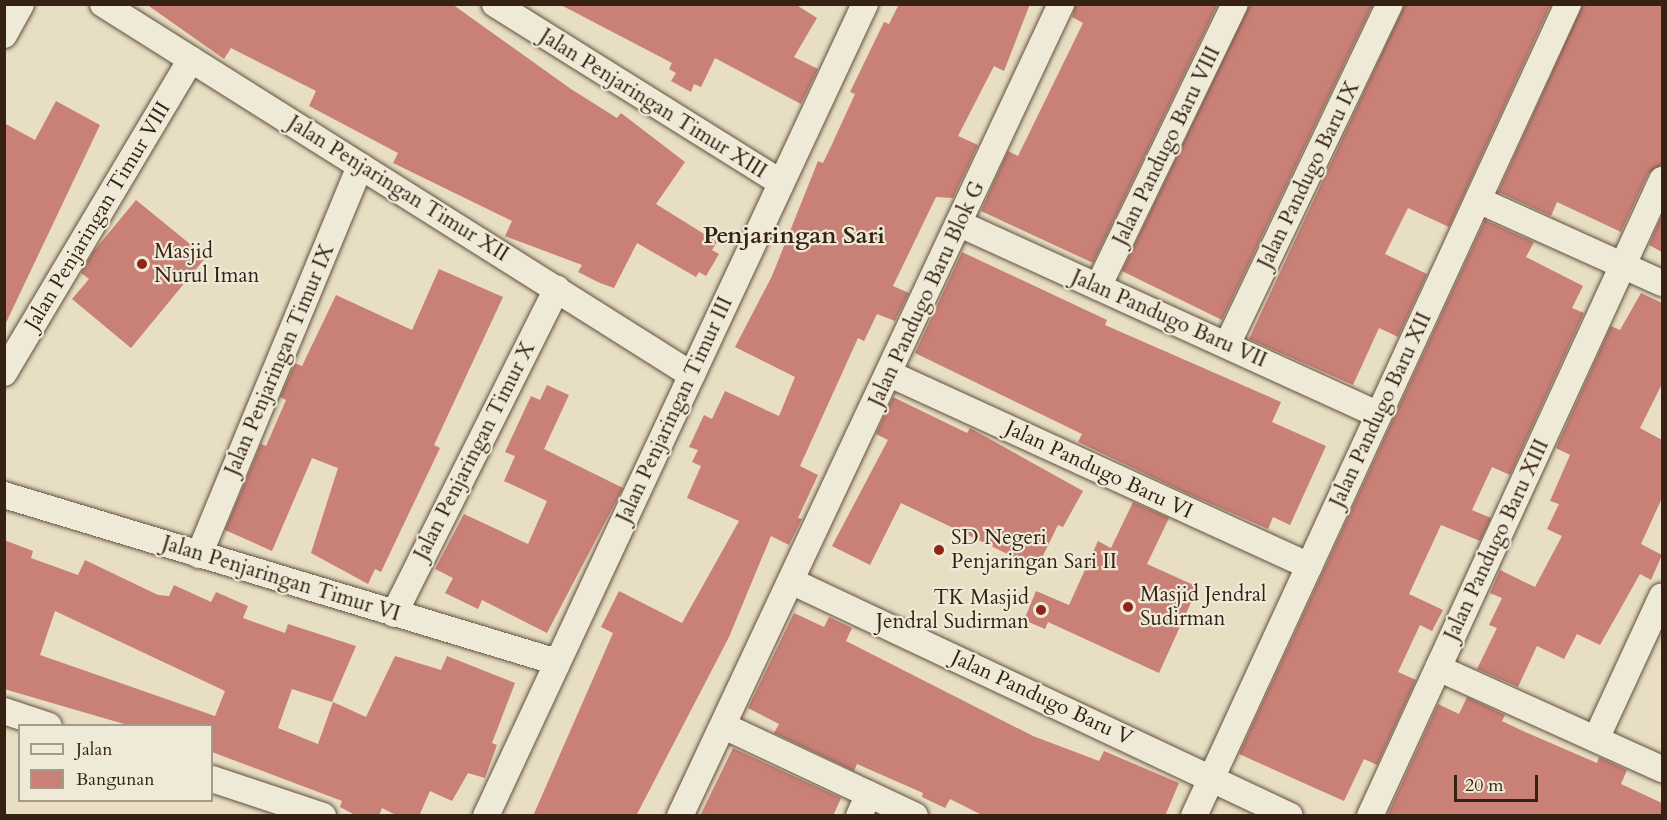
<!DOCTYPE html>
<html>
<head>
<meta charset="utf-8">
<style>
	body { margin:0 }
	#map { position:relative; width:1667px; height:820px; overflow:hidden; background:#e7dec3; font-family:Cardo,serif }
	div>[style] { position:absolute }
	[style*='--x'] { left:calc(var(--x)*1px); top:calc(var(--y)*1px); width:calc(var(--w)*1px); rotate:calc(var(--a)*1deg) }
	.building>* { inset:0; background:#c98076 }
	.roads { filter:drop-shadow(0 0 2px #63503f) drop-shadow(0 0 2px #63503f) }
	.minor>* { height:26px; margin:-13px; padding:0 13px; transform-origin:13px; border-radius:13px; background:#efead8 }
	.dots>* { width:16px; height:16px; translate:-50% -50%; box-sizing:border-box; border:3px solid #efead8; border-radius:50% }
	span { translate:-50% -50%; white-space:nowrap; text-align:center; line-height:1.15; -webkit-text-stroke:4.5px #efead8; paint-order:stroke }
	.street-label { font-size:21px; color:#372113 }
	.poi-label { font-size:21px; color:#372113 }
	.left { translate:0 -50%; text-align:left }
	.right { translate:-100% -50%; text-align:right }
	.quarter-label { font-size:24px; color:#372113; font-weight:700 }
	.frame { position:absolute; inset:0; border:6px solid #372113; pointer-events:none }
	.legend { position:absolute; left:18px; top:724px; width:195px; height:78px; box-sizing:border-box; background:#efead8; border:2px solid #a59a89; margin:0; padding:8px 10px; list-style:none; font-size:18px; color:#372113 }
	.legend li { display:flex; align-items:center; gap:12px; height:30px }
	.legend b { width:30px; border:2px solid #a59a89 }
	.scale { position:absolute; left:1454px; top:775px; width:84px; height:27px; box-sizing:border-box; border:3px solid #372113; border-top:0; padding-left:8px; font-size:18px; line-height:21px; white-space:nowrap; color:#372113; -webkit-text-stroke:4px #efead8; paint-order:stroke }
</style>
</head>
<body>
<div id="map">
	<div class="building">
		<i style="clip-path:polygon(146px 4px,452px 4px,571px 89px,617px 118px,621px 113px,685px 162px,656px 204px,717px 242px,712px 250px,719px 254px,706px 276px,699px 272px,696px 277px,637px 243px,614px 288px,600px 283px,578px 272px,582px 265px,505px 236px,512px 221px,393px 163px,398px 153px,309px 106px,316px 91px,231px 48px,224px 59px)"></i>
		<i style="clip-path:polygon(559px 4px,795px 4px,817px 18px,794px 57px,818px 69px,801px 104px,715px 58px,701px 87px,694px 84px,691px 92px,671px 81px,676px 73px,669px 69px,672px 63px)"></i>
		<i style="clip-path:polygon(899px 4px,1030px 4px,1004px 71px,994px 66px,958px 136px,978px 145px,953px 198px,936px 197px,893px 286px,909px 293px,895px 321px,877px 314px,864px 341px,858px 338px,800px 466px,818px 475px,798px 518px,802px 519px,789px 545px,771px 536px,729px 637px,636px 816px,533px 816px,613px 633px,601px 627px,619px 591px,682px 623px,739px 521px,687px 498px,701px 466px,692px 462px,698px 450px,689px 447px,704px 415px,712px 419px,725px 391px,779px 416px,795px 377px,735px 347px,772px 276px,818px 161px,823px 163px,833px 142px,855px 94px,850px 92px,884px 22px,889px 24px)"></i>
		<i style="clip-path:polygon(1076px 4px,1218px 4px,1093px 263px,981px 211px,1008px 151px,1018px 156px,1083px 23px,1072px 17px)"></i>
		<i style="clip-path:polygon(1250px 4px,1373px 4px,1222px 320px,1122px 271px)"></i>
		<i style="clip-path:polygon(1405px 4px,1551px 4px,1449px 227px,1408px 208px,1385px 254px,1427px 274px,1398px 337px,1379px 328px,1353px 385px,1249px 339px)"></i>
		<i style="clip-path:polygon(1583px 4px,1662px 4px,1662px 165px,1648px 174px,1621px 232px,1557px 202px,1551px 216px,1498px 192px)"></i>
		<i style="clip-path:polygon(56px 101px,100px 125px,4px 327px,4px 123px,35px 140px)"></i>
		<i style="clip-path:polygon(136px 200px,206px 257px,131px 348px,72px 299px,89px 279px,81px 273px,93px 252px)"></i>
		<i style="clip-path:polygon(1662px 215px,1662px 252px,1649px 245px)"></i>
		<i style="clip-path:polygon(1485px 220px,1534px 242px,1526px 257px,1583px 286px,1572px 308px,1584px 313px,1510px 475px,1492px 467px,1472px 510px,1491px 518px,1480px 541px,1441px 525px,1409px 594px,1443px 610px,1432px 631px,1420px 625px,1398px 672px,1416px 680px,1377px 765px,1364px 759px,1344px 801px,1239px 754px)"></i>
		<i style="clip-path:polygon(962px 252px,1107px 320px,1105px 325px,1281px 402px,1272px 422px,1326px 446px,1290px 525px,1273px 517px,1268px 529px,1184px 492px,1078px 442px,1082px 434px,915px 353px)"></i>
		<i style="clip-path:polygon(439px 269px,503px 297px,434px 445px,440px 448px,381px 572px,375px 569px,368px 584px,311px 553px,338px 468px,312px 458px,272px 551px,225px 530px,261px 444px,266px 446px,286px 400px,280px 397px,295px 363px,302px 366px,336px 295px,412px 330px)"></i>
		<i style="clip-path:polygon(1641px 293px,1662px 303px,1662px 384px,1640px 428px,1662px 440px,1662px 498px,1641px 544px,1662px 555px,1651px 580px,1640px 574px,1600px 645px,1577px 634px,1564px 659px,1537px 646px,1518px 687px,1477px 669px,1497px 628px,1489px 625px,1502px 598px,1490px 593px,1500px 570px,1535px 587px,1562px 536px,1547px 529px,1559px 504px,1550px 501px,1570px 455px,1556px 448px,1611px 326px,1620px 330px)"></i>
		<i style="clip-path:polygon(547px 385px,569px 395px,544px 449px,623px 488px,547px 633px,482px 600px,478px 609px,445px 593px,453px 578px,435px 569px,464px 514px,528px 544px,547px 501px,504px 481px,515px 456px,505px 452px,531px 396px,540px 400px)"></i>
		<i style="clip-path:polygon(893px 397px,967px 433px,970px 428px,1083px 491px,1063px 527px,1058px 525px,1037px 568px,901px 503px,870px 565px,832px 546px,888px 440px,876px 434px)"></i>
		<i style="clip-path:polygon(1133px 502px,1169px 518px,1147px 564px,1198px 587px,1159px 673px,1048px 622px,1045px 629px,1024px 620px,1036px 591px,1069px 605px,1098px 541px,1111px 548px)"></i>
		<i style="clip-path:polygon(evenodd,4px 540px,33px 551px,31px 558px,78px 575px,85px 560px,158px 595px,169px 596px,174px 585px,211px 602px,216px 592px,248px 606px,243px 618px,285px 633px,288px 624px,356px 646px,332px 702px,292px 689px,278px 728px,318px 744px,333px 702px,366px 717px,395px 656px,441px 670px,447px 656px,515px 683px,492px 743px,497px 745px,485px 778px,468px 773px,452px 801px,430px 791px,419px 816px,398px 816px,382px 808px,379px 816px,357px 816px,340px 807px,342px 801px,212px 752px,212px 726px,131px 726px,4px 689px,4px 540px,55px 611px,225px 691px,215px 716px,40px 655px,55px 611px)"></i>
		<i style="clip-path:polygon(794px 613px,824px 627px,829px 617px,852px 628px,846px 641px,1033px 736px,1099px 761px,1104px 751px,1179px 783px,1165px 816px,984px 816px,950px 799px,945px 808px,922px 797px,923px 793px,857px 764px,854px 771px,774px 733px,779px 724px,748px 708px)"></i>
		<i style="clip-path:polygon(1467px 697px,1505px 715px,1502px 721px,1523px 731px,1597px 763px,1599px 757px,1627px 770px,1621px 784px,1662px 803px,1662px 816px,1387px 816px,1438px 704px,1459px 714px)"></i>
		<i style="clip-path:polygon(733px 748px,841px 798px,833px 816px,700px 816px)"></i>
	</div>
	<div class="roads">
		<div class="minor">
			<i style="--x:103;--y:4;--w:696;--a:32.21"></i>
			<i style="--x:495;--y:4;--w:337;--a:32"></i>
			<i style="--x:4;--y:35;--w:35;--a:-61"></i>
			<i style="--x:1478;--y:200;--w:202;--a:24.3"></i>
			<i style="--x:960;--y:224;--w:460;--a:24.5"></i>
			<i style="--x:1098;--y:287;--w:314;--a:-64.2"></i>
			<i style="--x:1227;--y:345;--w:378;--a:-64.5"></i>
			<i style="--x:4;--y:373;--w:365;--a:-59.2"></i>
			<i style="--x:890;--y:374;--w:461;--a:24.6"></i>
			<i style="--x:4;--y:495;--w:578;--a:16.8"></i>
			<i style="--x:199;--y:555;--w:421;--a:-67.5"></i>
			<i style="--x:793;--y:582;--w:549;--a:25.21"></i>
			<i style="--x:394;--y:614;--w:364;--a:-63.4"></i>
			<i style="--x:1438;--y:668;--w:246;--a:24.3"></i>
			<i style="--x:4;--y:711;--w:47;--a:18.4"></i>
			<i style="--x:724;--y:726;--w:211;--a:25.2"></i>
			<i style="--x:1596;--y:739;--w:157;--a:-65.2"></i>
			<i style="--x:212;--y:779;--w:117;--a:18.4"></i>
			<i style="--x:486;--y:816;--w:896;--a:-64.98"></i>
			<i style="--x:680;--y:816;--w:897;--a:-64.86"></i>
			<i style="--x:859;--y:816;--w:24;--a:-66"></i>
			<i style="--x:1194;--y:816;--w:894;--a:-65.27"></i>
			<i style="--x:1370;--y:816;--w:700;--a:-65.34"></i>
		</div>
	</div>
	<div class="dots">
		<i style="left:142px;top:264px;background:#8f2418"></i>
		<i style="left:939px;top:550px;background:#8f2418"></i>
		<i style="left:1128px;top:607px;background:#8f2418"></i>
		<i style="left:1041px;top:610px;background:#8f2418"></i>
	</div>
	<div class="street-label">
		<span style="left:653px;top:104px;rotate:32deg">Jalan Penjaringan Timur XIII</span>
		<span style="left:1167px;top:146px;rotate:-64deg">Jalan Pandugo Baru VIII</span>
		<span style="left:1309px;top:175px;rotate:-64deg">Jalan Pandugo Baru IX</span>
		<span style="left:398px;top:189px;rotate:32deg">Jalan Penjaringan Timur XII</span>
		<span style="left:98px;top:216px;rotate:-59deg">Jalan Penjaringan Timur VIII</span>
		<span style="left:927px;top:294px;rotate:-65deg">Jalan Pandugo Baru Blok G</span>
		<span style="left:1169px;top:319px;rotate:24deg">Jalan Pandugo Baru VII</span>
		<span style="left:280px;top:360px;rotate:-67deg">Jalan Penjaringan Timur IX</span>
		<span style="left:675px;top:410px;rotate:-65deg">Jalan Penjaringan Timur III</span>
		<span style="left:1381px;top:410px;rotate:-65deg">Jalan Pandugo Baru XII</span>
		<span style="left:475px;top:451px;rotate:-63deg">Jalan Penjaringan Timur X</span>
		<span style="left:1099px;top:470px;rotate:25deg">Jalan Pandugo Baru VI</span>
		<span style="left:1497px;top:540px;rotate:-65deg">Jalan Pandugo Baru XIII</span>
		<span style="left:281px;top:579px;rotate:17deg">Jalan Penjaringan Timur VI</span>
		<span style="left:1042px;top:698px;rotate:25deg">Jalan Pandugo Baru V</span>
	</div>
	<div class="poi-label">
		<span class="left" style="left:154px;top:264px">Masjid<br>Nurul Iman</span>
		<span class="left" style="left:951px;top:550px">SD Negeri<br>Penjaringan Sari II</span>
		<span class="left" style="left:1140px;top:607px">Masjid Jendral<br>Sudirman</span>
		<span class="right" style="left:1029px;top:610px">TK Masjid<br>Jendral Sudirman</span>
	</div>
	<div class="quarter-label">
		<span style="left:794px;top:236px">Penjaringan Sari</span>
	</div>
	<div class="frame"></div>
	<ul class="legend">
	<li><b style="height:8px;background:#efead8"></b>Jalan</li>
	<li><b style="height:16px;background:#c98076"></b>Bangunan</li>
	</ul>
	<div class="scale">20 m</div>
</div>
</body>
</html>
